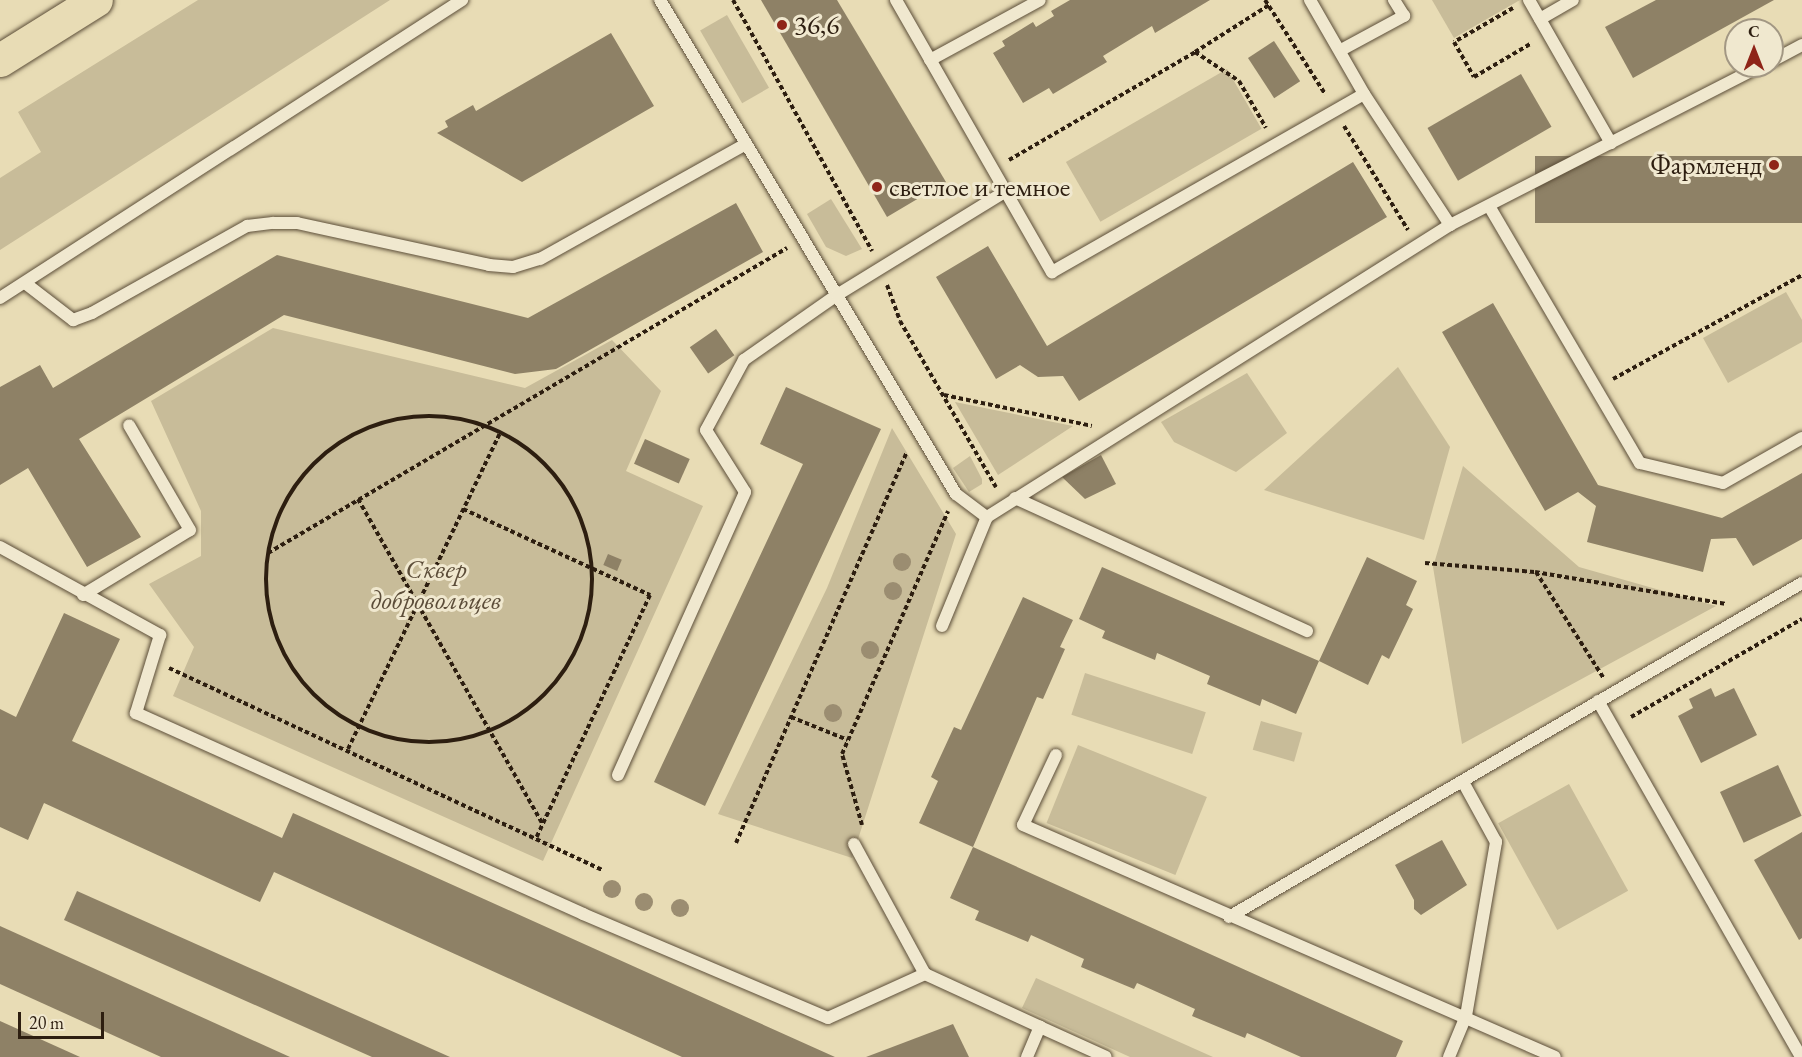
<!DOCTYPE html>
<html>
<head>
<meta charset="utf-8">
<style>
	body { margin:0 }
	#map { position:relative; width:1802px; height:1057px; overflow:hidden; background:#e8dcb5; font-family:"EB Garamond",serif }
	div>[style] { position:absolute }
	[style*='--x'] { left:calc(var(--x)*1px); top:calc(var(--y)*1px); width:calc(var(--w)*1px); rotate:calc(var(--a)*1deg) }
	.green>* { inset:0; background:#c8bc99; transform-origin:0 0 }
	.building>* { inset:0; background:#8e8166; transform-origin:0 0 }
	.path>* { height:4px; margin-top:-2px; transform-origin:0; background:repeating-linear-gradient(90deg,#2d1e10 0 4.5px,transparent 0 7.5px) }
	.path>.ring { margin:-2px; padding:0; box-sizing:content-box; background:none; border:4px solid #2d1e10; border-radius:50% }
	.roads { filter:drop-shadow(0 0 2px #5c4e39) drop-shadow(0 0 2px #5c4e39) }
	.lane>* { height:12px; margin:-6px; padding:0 6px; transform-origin:6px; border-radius:6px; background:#f0e8cf }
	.primary>* { height:33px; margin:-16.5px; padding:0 16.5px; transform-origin:16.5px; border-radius:16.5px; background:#e8dcb5 }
	.trees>* { width:18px; height:18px; margin:-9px; border-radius:50%; background:#9b8d71 }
	.dots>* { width:16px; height:16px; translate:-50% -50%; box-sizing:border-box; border:3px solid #f0e8cf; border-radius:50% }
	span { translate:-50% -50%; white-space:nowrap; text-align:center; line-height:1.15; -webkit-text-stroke:6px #f0e8cf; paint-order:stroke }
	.poi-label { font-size:27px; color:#2d1e10 }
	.left { translate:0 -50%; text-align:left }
	.right { translate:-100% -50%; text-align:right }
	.park-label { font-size:27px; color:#5c4d39; font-style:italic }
	.north { position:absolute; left:1724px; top:18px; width:60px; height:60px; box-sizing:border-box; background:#f0e8cf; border:2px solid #a29783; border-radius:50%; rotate:0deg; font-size:16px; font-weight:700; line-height:24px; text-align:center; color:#2d1e10 }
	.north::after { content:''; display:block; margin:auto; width:21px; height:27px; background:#8f2418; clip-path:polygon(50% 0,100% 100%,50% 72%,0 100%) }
	.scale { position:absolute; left:18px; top:1012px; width:86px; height:27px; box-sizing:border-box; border:3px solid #2d1e10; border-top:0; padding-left:8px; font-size:18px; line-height:21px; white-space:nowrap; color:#2d1e10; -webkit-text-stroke:4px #f0e8cf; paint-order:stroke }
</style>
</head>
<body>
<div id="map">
	<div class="green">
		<i style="clip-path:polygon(198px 0,390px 0,0 250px,0 178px,41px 152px,18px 112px)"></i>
		<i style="clip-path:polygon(1432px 0,1520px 0,1454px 38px)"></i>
		<i style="left:727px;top:15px;width:84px;height:31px;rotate:60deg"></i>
		<i style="left:1227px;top:69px;width:69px;height:186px;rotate:60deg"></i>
		<i style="clip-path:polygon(831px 199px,862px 249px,846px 256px,826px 247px,807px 214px)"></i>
		<i style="clip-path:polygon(1786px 292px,1802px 320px,1802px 342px,1728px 383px,1703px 338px)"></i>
		<i style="clip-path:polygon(273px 328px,525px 388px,612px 340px,661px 391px,626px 471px,703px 506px,543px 861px,173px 696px,194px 647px,149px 584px,201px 556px,201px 511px,151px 401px)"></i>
		<i style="clip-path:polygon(1398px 367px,1450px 447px,1424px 540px,1264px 490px)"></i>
		<i style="clip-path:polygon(1247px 373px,1287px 433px,1236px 472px,1174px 442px,1161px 422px)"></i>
		<i style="clip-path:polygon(955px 402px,1073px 426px,998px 475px)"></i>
		<i style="clip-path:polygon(892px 428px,956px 534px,852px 858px,718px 814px,827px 588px)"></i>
		<i style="clip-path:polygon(970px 456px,982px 479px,982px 484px,969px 492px,953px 468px)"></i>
		<i style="clip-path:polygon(1463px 466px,1579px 567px,1716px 606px,1462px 744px,1433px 567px)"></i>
		<i style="left:1085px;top:673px;width:127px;height:44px;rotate:18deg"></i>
		<i style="left:1261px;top:721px;width:43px;height:30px;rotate:16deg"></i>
		<i style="left:1078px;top:745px;width:139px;height:84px;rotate:22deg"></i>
		<i style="left:1569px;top:784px;width:122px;height:81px;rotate:61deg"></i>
		<i style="clip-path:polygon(1036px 978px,1213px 1057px,1130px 1057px,1022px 1008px)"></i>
	</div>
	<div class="building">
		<i style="clip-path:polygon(761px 0,837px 0,946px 182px,887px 217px)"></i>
		<i style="clip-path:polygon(1070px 0,1210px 0,1155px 33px,1152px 26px,1103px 56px,1107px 62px,1053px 94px,1049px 88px,1023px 103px,993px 53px,1005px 46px,1002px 41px,1033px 22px,1036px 27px,1054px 16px,1051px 11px)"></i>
		<i style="clip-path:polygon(1656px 0,1774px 0,1633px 78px,1605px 27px)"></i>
		<i style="clip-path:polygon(611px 33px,654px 106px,522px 182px,437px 133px,448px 127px,445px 121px,473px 105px,476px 111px)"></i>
		<i style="left:1274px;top:41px;width:48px;height:31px;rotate:57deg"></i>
		<i style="left:1521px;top:74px;width:61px;height:108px;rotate:60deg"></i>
		<i style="left:1802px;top:156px;width:67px;height:267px;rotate:90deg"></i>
		<i style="clip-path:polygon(1353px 162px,1387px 217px,1079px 401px,1063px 376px,1038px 377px,1020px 365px,996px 379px,936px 277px,988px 246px,1047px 346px)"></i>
		<i style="clip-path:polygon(736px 203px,763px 252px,556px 369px,515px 374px,284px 315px,79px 439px,141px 537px,87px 567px,28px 468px,0 485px,0 387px,40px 365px,53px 388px,277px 255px,528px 318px)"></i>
		<i style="clip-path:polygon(1493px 303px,1598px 485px,1722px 518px,1802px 473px,1802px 539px,1753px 566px,1736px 538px,1711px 539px,1703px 572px,1587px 542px,1596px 506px,1578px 492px,1545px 511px,1442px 332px)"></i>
		<i style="left:716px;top:329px;width:32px;height:32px;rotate:55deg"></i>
		<i style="clip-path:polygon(786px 387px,881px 429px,705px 806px,654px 782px,803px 464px,760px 444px)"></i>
		<i style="left:645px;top:439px;width:49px;height:27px;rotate:24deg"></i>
		<i style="clip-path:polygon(1101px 455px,1116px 484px,1085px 499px,1062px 477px)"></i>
		<i style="left:608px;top:554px;width:15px;height:12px;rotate:23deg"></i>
		<i style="clip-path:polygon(1367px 557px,1417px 581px,1406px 605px,1413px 609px,1389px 659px,1382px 655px,1368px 685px,1319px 661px)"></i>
		<i style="clip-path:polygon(1102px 567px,1319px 661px,1296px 714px,1262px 699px,1260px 706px,1207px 684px,1210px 676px,1157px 653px,1155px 660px,1102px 638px,1105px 631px,1079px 619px)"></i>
		<i style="clip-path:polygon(1023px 597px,1073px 620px,1060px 647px,1065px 649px,1043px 699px,1037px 697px,973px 847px,1403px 1041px,1396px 1057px,1301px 1057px,1247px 1033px,1245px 1038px,1192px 1016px,1195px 1009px,1137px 983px,1134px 989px,1081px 967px,1084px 959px,1031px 935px,1028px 942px,975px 920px,979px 911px,950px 898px,973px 847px,919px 823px,938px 781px,931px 777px,954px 727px,961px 730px)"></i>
		<i style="clip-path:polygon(64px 613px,120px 639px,72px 741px,282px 838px,293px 813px,835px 1057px,682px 1057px,274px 872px,260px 902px,44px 803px,28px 840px,0 827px,0 709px,16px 717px)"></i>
		<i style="clip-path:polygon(1711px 688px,1715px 697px,1734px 688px,1757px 735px,1701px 763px,1678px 716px,1693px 708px,1689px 699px)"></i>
		<i style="left:1778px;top:765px;width:56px;height:64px;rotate:65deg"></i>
		<i style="clip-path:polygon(1802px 832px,1802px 938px,1799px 940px,1754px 860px)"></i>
		<i style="clip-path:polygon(1442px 840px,1467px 885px,1421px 915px,1414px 909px,1414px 900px,1395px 865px)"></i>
		<i style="clip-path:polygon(77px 891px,450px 1057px,372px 1057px,64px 920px)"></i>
		<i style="clip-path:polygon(0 926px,290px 1057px,161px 1057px,0 984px)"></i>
		<i style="clip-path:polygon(0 1021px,80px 1057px,0 1057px)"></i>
		<i style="clip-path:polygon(953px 1024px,969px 1057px,866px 1057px)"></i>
	</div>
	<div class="path">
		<i style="--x:733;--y:0;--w:287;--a:61"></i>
		<i style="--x:1265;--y:0;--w:112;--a:57.4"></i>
		<i style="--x:1513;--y:8;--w:68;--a:150"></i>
		<i style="--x:1454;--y:42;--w:40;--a:60.3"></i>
		<i style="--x:1474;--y:77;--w:67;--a:-30.4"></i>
		<i style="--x:1195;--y:52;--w:88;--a:-32.4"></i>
		<i style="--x:1344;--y:126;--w:122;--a:58.4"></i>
		<i style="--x:1009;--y:160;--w:215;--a:-30.1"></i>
		<i style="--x:1195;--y:52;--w:53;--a:33.4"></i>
		<i style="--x:1239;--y:81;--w:54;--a:60.1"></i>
		<i style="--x:887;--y:285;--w:38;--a:70"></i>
		<i style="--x:900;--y:321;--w:192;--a:60"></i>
		<i style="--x:1613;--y:379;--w:216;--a:-28.8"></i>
		<i style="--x:944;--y:395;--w:151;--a:11.8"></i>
		<i class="ring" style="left:266px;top:416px;width:322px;height:322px"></i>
		<i style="--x:358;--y:499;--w:374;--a:60.4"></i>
		<i style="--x:463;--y:509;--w:206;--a:24.7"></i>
		<i style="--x:650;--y:595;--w:268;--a:115.1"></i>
		<i style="--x:268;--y:553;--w:602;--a:-30.44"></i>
		<i style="--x:1425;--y:563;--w:110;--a:4.7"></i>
		<i style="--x:1535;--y:572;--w:194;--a:9.5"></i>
		<i style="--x:1536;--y:572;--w:125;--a:57.5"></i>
		<i style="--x:169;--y:668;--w:479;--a:25"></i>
		<i style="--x:791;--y:717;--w:61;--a:22"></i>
		<i style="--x:1631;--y:717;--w:197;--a:-29.8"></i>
		<i style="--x:348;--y:749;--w:351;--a:-64.3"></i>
		<i style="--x:862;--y:825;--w:74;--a:-105.7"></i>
		<i style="--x:842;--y:754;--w:265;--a:-66.4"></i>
		<i style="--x:736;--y:843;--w:427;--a:-66.4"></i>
	</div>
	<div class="roads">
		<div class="lane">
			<i style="--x:660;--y:0;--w:576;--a:59.07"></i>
			<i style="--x:956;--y:494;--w:39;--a:37"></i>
			<i style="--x:987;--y:517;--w:547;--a:-32.24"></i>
			<i style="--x:1450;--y:225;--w:349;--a:-27.1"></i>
			<i style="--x:896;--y:0;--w:314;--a:60.2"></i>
			<i style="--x:1052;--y:272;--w:359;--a:-29.7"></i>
			<i style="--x:1364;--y:94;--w:157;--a:56.7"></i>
			<i style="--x:1310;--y:0;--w:108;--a:60.1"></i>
			<i style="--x:1529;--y:0;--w:165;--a:60.2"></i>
			<i style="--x:1540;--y:19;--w:38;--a:-30"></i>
			<i style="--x:1341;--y:50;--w:72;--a:-28.4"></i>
			<i style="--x:1404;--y:16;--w:19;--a:-122"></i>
			<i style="--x:930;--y:60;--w:125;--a:-28.6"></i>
			<i style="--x:1772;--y:61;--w:34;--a:-28"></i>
			<i style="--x:1489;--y:206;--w:298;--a:59.6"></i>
			<i style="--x:1640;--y:463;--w:85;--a:13.5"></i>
			<i style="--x:1723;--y:483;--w:91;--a:-29.7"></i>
			<i style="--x:25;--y:283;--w:61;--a:37.6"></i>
			<i style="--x:73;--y:320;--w:20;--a:-20"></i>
			<i style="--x:92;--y:313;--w:178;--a:-29.3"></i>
			<i style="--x:247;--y:226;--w:26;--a:-7"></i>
			<i style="--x:273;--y:223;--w:24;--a:0"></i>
			<i style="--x:297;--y:223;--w:197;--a:12.3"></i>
			<i style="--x:489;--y:265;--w:24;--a:5"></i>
			<i style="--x:513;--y:267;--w:28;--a:-17"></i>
			<i style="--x:540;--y:259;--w:236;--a:-29.2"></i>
			<i style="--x:0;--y:298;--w:550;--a:-32.82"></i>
			<i style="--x:1015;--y:498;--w:321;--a:24.5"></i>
			<i style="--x:0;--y:547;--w:183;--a:28.8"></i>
			<i style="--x:160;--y:635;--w:82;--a:107.1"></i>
			<i style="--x:136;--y:713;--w:490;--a:24.2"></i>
			<i style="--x:583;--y:914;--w:266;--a:23"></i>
			<i style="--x:828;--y:1018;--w:107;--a:-24.4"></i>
			<i style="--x:925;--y:974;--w:127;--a:24.7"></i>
			<i style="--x:83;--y:595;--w:125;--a:-31.3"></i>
			<i style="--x:190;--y:530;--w:121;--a:-120.2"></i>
			<i style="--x:942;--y:626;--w:118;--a:-67.6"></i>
			<i style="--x:1598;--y:701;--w:410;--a:60.3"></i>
			<i style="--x:1056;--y:755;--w:77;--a:115.2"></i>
			<i style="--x:1023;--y:825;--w:580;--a:23.56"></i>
			<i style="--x:618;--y:775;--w:310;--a:-65.8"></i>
			<i style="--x:745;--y:492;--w:73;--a:-122.2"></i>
			<i style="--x:706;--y:430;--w:80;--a:-61.5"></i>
			<i style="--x:744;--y:360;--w:113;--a:-35"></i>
			<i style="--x:837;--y:295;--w:198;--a:-31.6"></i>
			<i style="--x:854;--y:844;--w:148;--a:61.4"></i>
			<i style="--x:1229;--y:917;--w:663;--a:-30.24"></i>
			<i style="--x:1027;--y:1057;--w:33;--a:-67"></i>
			<i style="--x:1040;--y:1027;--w:72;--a:24.4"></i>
			<i style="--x:1449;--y:1057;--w:44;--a:-67.5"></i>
			<i style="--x:1466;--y:1016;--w:177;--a:-80.2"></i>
			<i style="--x:1496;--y:842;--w:68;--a:-118.8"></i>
		</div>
		<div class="primary">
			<i style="--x:0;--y:60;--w:113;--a:-32"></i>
		</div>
	</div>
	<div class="trees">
		<i style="left:902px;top:562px"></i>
		<i style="left:893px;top:591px"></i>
		<i style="left:870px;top:650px"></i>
		<i style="left:833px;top:713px"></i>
		<i style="left:612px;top:889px"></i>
		<i style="left:644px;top:902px"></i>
		<i style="left:680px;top:908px"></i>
	</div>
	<div class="dots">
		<i style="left:782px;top:25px;background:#8f2418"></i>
		<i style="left:1774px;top:165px;background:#8f2418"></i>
		<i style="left:877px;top:187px;background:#8f2418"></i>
	</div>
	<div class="poi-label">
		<span class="left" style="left:794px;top:25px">36,6</span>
		<span class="right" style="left:1762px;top:165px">Фармленд</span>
		<span class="left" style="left:889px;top:187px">светлое и темное</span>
	</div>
	<div class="park-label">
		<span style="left:436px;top:584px">Сквер<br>добровольцев</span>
	</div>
	<div class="north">С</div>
	<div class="scale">20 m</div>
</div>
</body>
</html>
